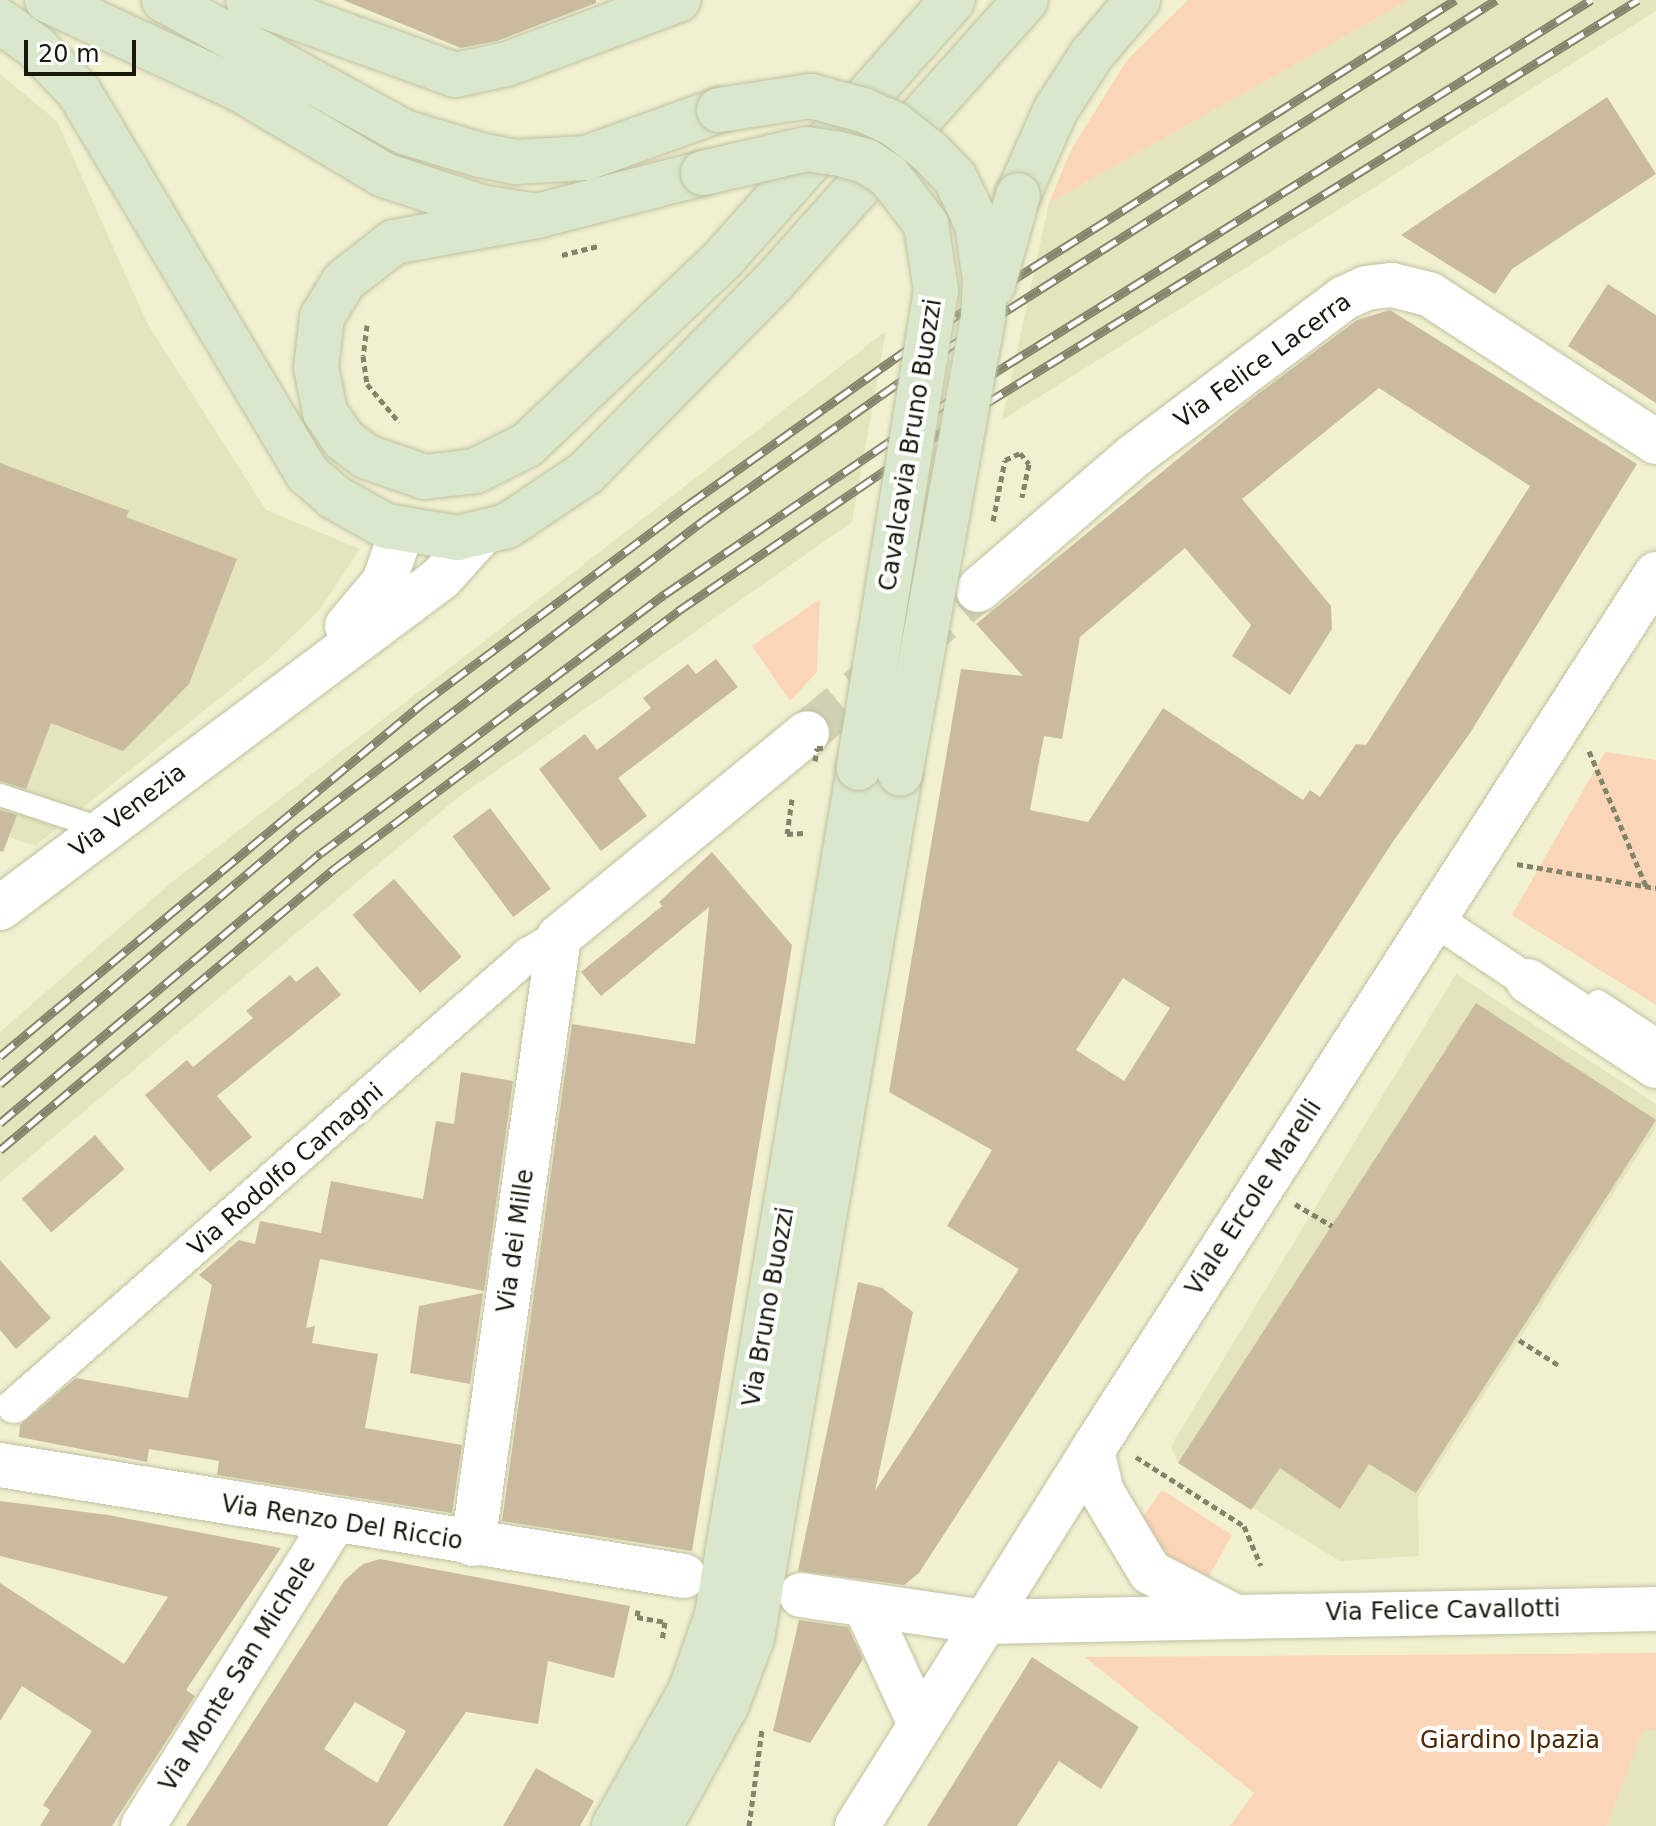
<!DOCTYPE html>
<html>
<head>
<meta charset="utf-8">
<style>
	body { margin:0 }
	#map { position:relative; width:1656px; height:1826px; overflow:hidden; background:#f1f1d0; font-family:"DejaVu Sans",sans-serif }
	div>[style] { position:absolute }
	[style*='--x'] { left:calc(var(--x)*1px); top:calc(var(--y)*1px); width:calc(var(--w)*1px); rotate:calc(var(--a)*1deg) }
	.built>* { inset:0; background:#e4e5bc }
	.green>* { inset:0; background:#fbd5b7 }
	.building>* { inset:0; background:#cabb9e; transform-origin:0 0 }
	.minor-tunnel>* { height:44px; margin-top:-22px; transform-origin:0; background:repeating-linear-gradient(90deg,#d0d0b3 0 44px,transparent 0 66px) }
	.path>* { height:5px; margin-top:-2.5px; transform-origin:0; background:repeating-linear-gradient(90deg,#84846d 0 6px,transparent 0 10px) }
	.roads { filter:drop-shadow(0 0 2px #c0c1a1) drop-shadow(0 0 2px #c0c1a1) }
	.service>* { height:22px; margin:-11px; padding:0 11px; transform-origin:11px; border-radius:11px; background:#fff }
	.pedestrian>* { height:34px; margin:-17px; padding:0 17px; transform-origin:17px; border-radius:17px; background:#fff }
	.minor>* { height:44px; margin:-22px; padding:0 22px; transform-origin:22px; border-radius:22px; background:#fff }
	.secondary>* { height:44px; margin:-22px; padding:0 22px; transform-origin:22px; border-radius:22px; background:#d9e8cc }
	.rail>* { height:9px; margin-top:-4.5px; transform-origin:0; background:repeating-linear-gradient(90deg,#fff 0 18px,#85856e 0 36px); box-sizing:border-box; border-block:2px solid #85856e }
	.path-bridge>* { height:5px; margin-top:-2.5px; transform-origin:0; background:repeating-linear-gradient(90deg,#84846d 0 6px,transparent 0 10px) }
	.bridges { filter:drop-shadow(0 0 2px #c0c1a1) drop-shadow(0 0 2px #c0c1a1) }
	.secondary-bridge>* { height:44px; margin:-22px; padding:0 22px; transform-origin:22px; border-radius:22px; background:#d9e8cc }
	span { translate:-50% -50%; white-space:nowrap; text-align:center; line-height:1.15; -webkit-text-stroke:8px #fff; paint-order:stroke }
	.street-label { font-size:24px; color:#18180c }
	.park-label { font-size:24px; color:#4d2700 }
	.scale { position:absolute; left:24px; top:40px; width:112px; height:36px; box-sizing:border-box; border:4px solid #18180c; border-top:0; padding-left:10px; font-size:24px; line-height:28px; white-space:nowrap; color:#18180c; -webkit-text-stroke:6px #fff; paint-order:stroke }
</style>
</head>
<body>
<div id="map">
	<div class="built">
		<i style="clip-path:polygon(1409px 0,1656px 0,1656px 11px,1002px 420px,1049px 203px)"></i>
		<i style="clip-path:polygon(0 74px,57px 121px,147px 323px,266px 510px,360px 549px,320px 609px,270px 658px,35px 846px,0 834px)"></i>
		<i style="clip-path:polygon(886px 331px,852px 522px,456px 799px,0 1182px,0 1032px,172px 882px)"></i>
		<i style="clip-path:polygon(1456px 974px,1656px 1104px,1656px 1127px,1418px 1497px,1419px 1556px,1340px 1561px,1178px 1463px,1171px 1446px)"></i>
		<i style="clip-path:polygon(1643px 1729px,1656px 1730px,1656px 1826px,1607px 1826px)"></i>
	</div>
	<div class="green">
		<i style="clip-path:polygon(1188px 0,1409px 0,1049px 203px,1071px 150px,1127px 60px)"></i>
		<i style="clip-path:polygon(820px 599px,817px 672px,790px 701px,752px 646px)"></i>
		<i style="clip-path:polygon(1605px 752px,1656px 760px,1656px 1005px,1512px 915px)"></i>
		<i style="clip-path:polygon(1162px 1490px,1232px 1535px,1202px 1589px,1136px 1526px)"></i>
		<i style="clip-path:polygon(1656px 1653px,1656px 1730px,1643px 1730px,1607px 1826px,1230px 1826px,1254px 1793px,1085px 1657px)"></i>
	</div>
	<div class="building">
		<i style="clip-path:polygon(343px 0,596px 0,596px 3px,497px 41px,461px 48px)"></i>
		<i style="clip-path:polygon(1607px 97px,1656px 174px,1512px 269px,1495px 294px,1401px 235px)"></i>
		<i style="clip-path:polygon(1608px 284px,1656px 315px,1656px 403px,1568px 346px)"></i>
		<i style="clip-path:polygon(evenodd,1390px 310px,1637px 464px,1470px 733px,1392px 843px,919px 1573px,904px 1585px,798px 1571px,858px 1282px,882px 1288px,913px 1312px,875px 1491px,1019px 1269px,947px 1226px,992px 1150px,889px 1092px,961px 669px,1023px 676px,976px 624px,1250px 400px,1357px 320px,1390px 310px,1379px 388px,1530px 486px,1366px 745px,1356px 744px,1320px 797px,1310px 790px,1303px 800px,1163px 708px,1088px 822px,1030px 810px,1044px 736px,1062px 739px,1080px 637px,1185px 548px,1251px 625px,1232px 656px,1290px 695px,1332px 629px,1331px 606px,1242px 499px,1379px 388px,1390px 310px,1123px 978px,1170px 1008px,1124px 1081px,1076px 1050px,1123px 978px)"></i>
		<i style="clip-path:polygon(0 463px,129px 511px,126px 517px,237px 559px,189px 684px,123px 751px,51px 723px,26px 789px,0 781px)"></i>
		<i style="clip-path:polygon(716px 659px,738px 687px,618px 778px,647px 816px,601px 851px,539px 769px,585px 734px,597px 750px,651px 708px,643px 698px,688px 664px,696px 674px)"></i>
		<i style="left:490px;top:808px;width:101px;height:47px;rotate:53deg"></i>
		<i style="clip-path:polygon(0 810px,17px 815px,3px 852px,0 851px)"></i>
		<i style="clip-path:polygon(712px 852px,792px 945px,692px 1551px,502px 1521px,572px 1024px,695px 1044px,709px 907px,601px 996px,581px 972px,662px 906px,659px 902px)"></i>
		<i style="left:394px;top:879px;width:103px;height:55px;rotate:49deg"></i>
		<i style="clip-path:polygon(317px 966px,341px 995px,217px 1096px,252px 1137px,210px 1172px,145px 1095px,187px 1060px,193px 1067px,253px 1018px,246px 1011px,290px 975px,296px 982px)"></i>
		<i style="clip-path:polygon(1476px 1003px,1656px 1120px,1416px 1493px,1369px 1464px,1340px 1509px,1280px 1468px,1251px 1510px,1178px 1463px)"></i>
		<i style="clip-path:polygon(461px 1072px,513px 1081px,484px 1291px,320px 1259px,306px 1328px,315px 1326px,312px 1343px,378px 1354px,365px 1428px,462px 1445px,452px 1513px,217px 1475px,219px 1461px,149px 1449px,147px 1462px,19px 1437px,20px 1425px,76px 1378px,188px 1398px,212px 1285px,199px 1275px,239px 1240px,255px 1244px,260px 1221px,321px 1233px,331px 1181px,423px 1199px,436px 1121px,454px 1124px)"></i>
		<i style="left:95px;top:1135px;width:45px;height:97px;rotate:49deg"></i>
		<i style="clip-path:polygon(0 1260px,51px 1318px,16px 1349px,0 1330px)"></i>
		<i style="clip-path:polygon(483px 1293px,470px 1384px,410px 1373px,419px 1306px)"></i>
		<i style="clip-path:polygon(0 1501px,108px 1515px,281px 1548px,186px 1690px,195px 1696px,112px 1826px,40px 1826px,50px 1810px,43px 1805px,92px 1731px,22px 1686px,0 1721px,0 1583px,124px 1664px,168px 1597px,0 1556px)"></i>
		<i style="clip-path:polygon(evenodd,380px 1559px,630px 1606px,614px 1678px,548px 1661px,538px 1724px,466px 1712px,387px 1826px,186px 1826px,344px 1581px,363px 1564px,380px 1559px,355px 1702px,406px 1731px,377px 1783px,324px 1749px,355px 1702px)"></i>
		<i style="clip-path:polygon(799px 1620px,848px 1627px,863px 1659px,810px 1743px,773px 1731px)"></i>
		<i style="clip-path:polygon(1032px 1657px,1139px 1727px,1101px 1789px,1059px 1761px,1017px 1826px,927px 1826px)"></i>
		<i style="clip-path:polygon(536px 1768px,594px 1801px,580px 1826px,503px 1826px)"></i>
	</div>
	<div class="minor-tunnel">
		<i style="--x:807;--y:733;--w:223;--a:-39.9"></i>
	</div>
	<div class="path">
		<i style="--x:562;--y:255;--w:37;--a:-14"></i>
		<i style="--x:367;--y:325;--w:31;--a:97"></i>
		<i style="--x:363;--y:356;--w:28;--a:82"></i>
		<i style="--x:367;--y:384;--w:50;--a:49.9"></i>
		<i style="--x:993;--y:521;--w:62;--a:-78.9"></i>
		<i style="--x:1005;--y:460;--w:17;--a:-25"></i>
		<i style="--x:1020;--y:453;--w:14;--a:51"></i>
		<i style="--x:1029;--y:464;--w:34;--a:102"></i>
		<i style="--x:1589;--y:751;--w:147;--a:67.1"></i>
		<i style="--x:792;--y:799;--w:35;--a:98"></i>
		<i style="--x:787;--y:834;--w:16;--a:-4"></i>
		<i style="--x:1517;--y:864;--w:141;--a:9.8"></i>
		<i style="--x:1295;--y:1204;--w:43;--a:30.7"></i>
		<i style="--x:1519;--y:1340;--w:49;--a:32.4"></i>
		<i style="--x:1136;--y:1457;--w:128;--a:32.6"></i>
		<i style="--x:1244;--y:1526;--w:43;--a:67"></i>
		<i style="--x:638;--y:1610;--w:7;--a:98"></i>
		<i style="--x:637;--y:1617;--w:28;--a:10"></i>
		<i style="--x:665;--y:1622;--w:18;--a:99"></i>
		<i style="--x:749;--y:1826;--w:97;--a:-82.3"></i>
	</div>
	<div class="roads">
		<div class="service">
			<i style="--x:0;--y:795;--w:108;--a:18.4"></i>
			<i style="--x:1598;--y:1001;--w:69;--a:33.2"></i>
		</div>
		<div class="pedestrian">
			<i style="--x:1433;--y:918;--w:114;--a:33.6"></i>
			<i style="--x:14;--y:1406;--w:684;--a:-41.26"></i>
			<i style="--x:528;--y:955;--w:36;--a:-30"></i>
		</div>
		<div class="minor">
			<i style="--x:978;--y:590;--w:207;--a:-40.7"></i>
			<i style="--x:1135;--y:455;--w:261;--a:-36.9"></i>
			<i style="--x:1344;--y:298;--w:24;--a:-24"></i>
			<i style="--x:1366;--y:288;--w:26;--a:-7"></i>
			<i style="--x:1392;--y:285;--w:38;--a:14"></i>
			<i style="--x:1429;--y:294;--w:271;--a:33.1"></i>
			<i style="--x:347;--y:626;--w:57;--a:-49.9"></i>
			<i style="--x:384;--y:582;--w:55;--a:-70.9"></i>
			<i style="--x:0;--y:908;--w:551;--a:-36.81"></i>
			<i style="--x:441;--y:578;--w:57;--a:-47.9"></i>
			<i style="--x:1528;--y:981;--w:154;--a:33.6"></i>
			<i style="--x:1092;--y:1451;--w:42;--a:76.3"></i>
			<i style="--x:1102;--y:1492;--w:93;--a:59"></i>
			<i style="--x:1150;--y:1572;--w:88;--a:27.7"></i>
			<i style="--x:0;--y:1465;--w:693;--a:9.22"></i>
			<i style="--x:473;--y:1544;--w:613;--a:-81.94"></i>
			<i style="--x:559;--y:937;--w:321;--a:-39.4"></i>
			<i style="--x:801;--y:1595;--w:184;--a:8.4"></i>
			<i style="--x:983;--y:1622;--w:673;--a:-1.11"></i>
			<i style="--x:865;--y:1605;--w:131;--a:65.2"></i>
			<i style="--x:143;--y:1826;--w:358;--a:-57.9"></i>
			<i style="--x:857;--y:1826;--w:443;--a:-57.9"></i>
			<i style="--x:1092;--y:1451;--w:1043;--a:-57.25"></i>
		</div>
		<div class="secondary">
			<i style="--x:47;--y:0;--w:214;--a:24.9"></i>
			<i style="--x:241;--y:90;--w:166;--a:30.7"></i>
			<i style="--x:384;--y:175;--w:102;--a:18.3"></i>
			<i style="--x:481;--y:207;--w:57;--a:9.1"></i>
			<i style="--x:537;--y:216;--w:171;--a:-14.5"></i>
			<i style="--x:164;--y:0;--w:274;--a:28.8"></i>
			<i style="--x:404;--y:132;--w:79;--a:16.8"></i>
			<i style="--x:480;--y:155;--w:37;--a:11"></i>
			<i style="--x:516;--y:162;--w:70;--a:-3.3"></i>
			<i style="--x:586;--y:158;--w:141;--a:-19.8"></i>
			<i style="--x:248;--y:0;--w:220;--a:19.9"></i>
			<i style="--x:455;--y:75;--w:53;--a:-11.9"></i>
			<i style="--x:507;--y:64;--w:183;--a:-20.5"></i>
			<i style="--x:0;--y:21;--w:44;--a:35.8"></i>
			<i style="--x:36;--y:47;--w:62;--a:46.3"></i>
			<i style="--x:79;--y:92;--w:445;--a:59.1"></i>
			<i style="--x:308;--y:474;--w:35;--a:41"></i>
			<i style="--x:334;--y:497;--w:60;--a:29.1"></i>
			<i style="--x:386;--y:526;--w:73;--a:9.5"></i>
			<i style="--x:458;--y:538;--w:50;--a:-13.8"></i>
			<i style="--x:507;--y:526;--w:95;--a:-33.9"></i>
			<i style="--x:586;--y:473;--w:264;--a:-45.5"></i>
			<i style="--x:771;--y:285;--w:382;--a:-48.2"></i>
			<i style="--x:1018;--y:195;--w:92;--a:-66.2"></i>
			<i style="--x:1055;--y:111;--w:68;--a:-57"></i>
			<i style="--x:1092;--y:54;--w:71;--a:-49.6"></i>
			<i style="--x:537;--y:216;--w:145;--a:169.7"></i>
			<i style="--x:394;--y:242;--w:63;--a:142"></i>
			<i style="--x:344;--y:281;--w:42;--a:121.4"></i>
			<i style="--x:322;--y:317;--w:50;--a:96.8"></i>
			<i style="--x:316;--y:367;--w:46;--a:78.7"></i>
			<i style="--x:325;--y:412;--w:32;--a:56"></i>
			<i style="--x:343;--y:439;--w:30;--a:37"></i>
			<i style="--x:367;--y:457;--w:61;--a:19"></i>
			<i style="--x:425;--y:477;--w:50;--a:-6.8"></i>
			<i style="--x:475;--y:471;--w:58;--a:-26.6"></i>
			<i style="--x:527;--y:445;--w:270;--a:-43.5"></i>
			<i style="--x:723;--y:259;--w:346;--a:-48.4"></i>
			<i style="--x:614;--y:1826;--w:156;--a:-60.5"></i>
			<i style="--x:691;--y:1690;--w:79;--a:-70.9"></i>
			<i style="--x:717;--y:1615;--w:859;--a:-80.48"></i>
			<i style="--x:660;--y:1826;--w:139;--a:-61.2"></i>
			<i style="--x:727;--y:1704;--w:71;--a:-69.3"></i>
			<i style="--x:752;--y:1638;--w:877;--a:-80.28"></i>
		</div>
	</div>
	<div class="rail">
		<i style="--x:0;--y:1056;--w:551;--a:-39.85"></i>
		<i style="--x:423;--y:703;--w:332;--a:-36.8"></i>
		<i style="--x:689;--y:504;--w:308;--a:-35.3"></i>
		<i style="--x:940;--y:326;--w:610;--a:-32.33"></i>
		<i style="--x:0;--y:1084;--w:390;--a:-40.4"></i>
		<i style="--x:297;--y:831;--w:512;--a:-37.38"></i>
		<i style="--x:704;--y:520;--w:300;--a:-35.2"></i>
		<i style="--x:949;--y:347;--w:648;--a:-32.39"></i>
		<i style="--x:0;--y:1123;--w:419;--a:-40.1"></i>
		<i style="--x:321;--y:853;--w:431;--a:-37"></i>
		<i style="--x:665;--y:594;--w:340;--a:-34.2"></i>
		<i style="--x:946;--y:403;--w:761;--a:-32"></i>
		<i style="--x:0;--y:1150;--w:438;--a:-40.1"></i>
		<i style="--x:335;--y:868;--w:429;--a:-36.8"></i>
		<i style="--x:678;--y:611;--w:336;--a:-34.2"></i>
		<i style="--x:956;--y:422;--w:802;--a:-31.75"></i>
	</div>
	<div class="path-bridge">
		<i style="--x:815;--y:761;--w:13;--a:-81"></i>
		<i style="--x:817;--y:748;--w:6;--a:0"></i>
	</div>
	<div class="bridges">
		<div class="secondary-bridge">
			<i style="--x:719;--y:110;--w:93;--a:-8.7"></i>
			<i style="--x:811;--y:96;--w:54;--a:15.1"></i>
			<i style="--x:863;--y:110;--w:34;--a:24"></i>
			<i style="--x:894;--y:124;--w:46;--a:37.9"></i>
			<i style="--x:930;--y:152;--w:36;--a:46"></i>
			<i style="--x:955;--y:178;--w:51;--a:64.4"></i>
			<i style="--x:977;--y:224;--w:57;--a:81.9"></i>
			<i style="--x:985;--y:280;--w:38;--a:93"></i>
			<i style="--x:983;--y:318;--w:463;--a:100.3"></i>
			<i style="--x:703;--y:173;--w:106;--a:-13.1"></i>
			<i style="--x:806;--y:149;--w:30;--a:8"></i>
			<i style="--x:836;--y:153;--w:31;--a:15"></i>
			<i style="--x:866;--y:161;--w:27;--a:33"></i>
			<i style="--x:889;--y:176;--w:61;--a:52.4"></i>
			<i style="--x:926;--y:224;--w:67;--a:81.4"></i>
			<i style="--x:936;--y:290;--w:484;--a:99.2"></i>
			<i style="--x:993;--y:285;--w:93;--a:-74.5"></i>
		</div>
	</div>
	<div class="street-label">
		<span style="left:1263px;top:361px;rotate:-36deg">Via Felice Lacerra</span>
		<span style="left:911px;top:445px;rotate:-81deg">Cavalcavia Bruno Buozzi</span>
		<span style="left:128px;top:811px;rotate:-37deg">Via Venezia</span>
		<span style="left:286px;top:1170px;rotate:-41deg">Via Rodolfo Camagni</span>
		<span style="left:1254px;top:1198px;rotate:-57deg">Viale Ercole Marelli</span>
		<span style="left:516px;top:1241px;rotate:-82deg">Via dei Mille</span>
		<span style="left:769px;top:1307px;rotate:-80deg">Via Bruno Buozzi</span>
		<span style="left:342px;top:1523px;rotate:9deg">Via Renzo Del Riccio</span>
		<span style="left:1443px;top:1611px;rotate:-1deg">Via Felice Cavallotti</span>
		<span style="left:238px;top:1674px;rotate:-58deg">Via Monte San Michele</span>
	</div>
	<div class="park-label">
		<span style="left:1510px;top:1741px">Giardino Ipazia</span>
	</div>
	<div class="scale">20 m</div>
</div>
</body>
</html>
